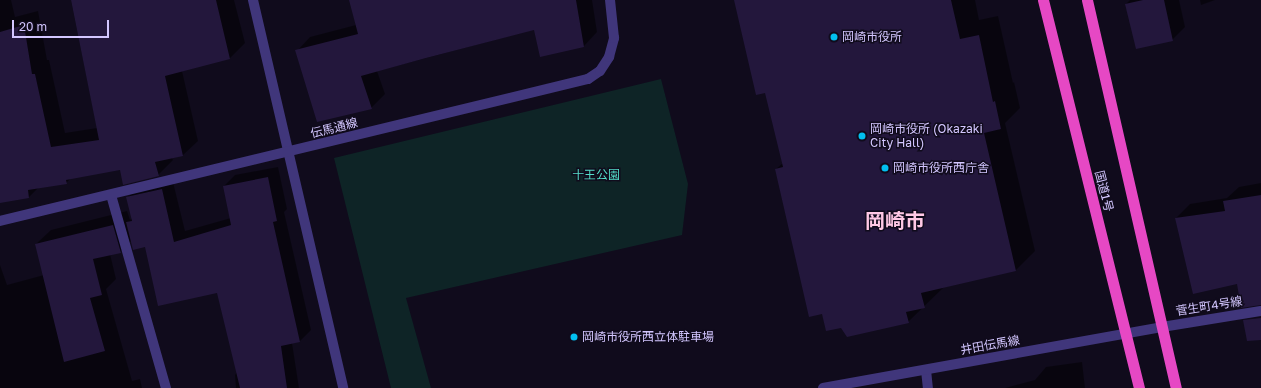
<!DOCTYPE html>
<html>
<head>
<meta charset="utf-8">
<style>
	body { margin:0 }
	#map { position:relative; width:1261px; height:388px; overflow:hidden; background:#100b1c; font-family:"Golos Text","Noto Sans JP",sans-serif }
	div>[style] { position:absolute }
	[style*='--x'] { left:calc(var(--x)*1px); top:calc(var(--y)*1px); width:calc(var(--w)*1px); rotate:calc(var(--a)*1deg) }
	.green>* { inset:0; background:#0e2426 }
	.shadow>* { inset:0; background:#0007 }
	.building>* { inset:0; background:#23173c }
	.service>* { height:10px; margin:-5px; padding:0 5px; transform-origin:5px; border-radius:5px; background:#40367b }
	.minor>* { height:10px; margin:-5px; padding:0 5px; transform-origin:5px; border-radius:5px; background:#40367b }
	.tertiary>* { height:10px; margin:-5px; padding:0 5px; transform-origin:5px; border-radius:5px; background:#40367b }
	.trunk>* { height:11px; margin:-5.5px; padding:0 5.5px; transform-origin:5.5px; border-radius:5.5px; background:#e648c4 }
	.dots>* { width:11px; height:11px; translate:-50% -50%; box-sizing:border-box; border:2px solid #100b1c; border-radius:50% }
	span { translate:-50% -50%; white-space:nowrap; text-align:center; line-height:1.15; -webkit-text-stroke:3px #100b1c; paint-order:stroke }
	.poi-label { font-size:12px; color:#d3c6ff }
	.left { translate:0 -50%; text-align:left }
	.street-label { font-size:12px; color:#d3c6ff }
	.park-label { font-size:12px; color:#54ddc9 }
	.town-label { font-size:20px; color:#ffc8e5; font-weight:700 }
	.scale { position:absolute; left:12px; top:20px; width:97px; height:18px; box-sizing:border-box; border:2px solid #d3c6ff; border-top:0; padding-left:5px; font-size:12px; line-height:14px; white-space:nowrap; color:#d3c6ff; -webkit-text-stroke:3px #100b1c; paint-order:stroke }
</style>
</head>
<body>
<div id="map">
	<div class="green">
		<i style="clip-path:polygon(661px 79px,688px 184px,682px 235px,406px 298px,431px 388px,391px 388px,334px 158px)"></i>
	</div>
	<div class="shadow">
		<i style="clip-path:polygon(0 0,11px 0,15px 17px,38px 11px,47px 60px,49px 60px,65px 133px,97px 128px,71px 0,234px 0,245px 43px,230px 58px,182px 71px,198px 141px,183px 155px,172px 158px,173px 160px,158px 175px,120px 169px,71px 178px,66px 183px,39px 187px,29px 197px,0 202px)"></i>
		<i style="clip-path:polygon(350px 0,592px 0,597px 32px,584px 46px,535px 29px,377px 71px,385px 94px,371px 108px,297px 51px,310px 37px,356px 25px)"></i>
		<i style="clip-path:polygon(735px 0,975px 0,979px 20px,998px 16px,1013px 83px,1014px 82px,1020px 108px,1005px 123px,1035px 251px,1016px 270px,944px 287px,908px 322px,841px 327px,822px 313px,776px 169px,783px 163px,766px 91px)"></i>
		<i style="clip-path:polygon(1130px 0,1179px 0,1185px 27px,1172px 40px,1126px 4px)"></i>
		<i style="clip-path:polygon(1200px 0,1215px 0,1201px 5px)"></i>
		<i style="clip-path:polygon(278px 167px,287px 209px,284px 212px,311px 330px,300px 341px,292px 343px,299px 388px,236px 388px,235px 375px,237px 372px,218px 292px,146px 246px,132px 240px,120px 252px,110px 254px,116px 279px,106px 289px,132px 381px,140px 379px,142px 388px,0 388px,0 265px,7px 285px,44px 275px,36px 244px,51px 230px,127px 211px,130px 220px,132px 218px,127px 198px,138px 187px,172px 178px,185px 231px,231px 218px,224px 186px,235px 175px)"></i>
		<i style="clip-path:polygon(1261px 183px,1261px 301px,1238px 283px,1176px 218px,1190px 204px,1227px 198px,1239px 187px)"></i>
		<i style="clip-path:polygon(1082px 362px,1085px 388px,1005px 388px,1035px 380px,1046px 367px)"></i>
	</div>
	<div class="building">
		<i style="clip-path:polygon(71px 0,216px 0,230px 59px,165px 76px,183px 156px,155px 162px,159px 176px,123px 185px,120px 170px,66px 180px,67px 184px,28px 190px,29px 198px,0 203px,0 32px,24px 25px,32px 74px,35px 74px,51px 147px,99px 140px)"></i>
		<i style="clip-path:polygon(349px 0,576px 0,584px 47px,540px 57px,534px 30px,426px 58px,361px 76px,372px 109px,317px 122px,295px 50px,358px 34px)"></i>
		<i style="clip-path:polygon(734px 0,951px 0,960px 39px,979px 35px,993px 102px,995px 101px,1001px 129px,984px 133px,1016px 271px,921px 293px,925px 308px,906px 312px,909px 323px,847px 337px,841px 328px,826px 331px,822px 314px,809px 317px,775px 169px,783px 167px,765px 93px,756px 95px)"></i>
		<i style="clip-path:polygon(1143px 0,1164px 0,1173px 41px,1136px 49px,1125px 4px)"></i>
		<i style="clip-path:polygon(268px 177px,277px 221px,273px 222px,300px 342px,281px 346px,287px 388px,240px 388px,217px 293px,158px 306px,145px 247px,133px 250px,126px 222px,132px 221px,126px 197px,162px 189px,174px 242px,231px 225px,223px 186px)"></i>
		<i style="clip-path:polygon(1261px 195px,1261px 305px,1241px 308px,1237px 284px,1193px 294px,1175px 218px,1225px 211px,1223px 201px)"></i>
		<i style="clip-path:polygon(113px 225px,121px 253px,93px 259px,102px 295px,90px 298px,105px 351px,64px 362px,35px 244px)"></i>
		<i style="clip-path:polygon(1261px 318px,1261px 340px,1247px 341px,1243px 320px)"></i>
	</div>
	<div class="service">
		<i style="--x:926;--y:370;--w:18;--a:84"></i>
	</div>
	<div class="minor">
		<i style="--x:253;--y:0;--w:398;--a:76.9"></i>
		<i style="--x:111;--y:195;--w:201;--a:74.1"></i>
		<i style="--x:0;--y:221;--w:605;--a:-13.58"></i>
		<i style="--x:588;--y:79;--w:14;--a:-34"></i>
		<i style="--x:600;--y:71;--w:17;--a:-57"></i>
		<i style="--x:609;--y:57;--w:20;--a:-75"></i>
		<i style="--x:614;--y:38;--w:38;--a:-96"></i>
		<i style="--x:1162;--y:327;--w:100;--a:-9.2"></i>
	</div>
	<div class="tertiary">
		<i style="--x:823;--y:388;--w:344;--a:-10.2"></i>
	</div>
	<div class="trunk">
		<i style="--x:1043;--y:0;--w:400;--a:76.1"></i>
		<i style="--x:1087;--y:0;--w:398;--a:77.1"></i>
	</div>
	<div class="dots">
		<i style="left:834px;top:37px;background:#02bfef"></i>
		<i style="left:862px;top:136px;background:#02bfef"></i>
		<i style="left:885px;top:168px;background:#02bfef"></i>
		<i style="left:574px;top:337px;background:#02bfef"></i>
	</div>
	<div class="poi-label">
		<span class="left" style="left:842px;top:37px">岡崎市役所</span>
		<span class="left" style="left:870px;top:136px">岡崎市役所 (Okazaki<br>City Hall)</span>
		<span class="left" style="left:893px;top:168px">岡崎市役所西庁舎</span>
		<span class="left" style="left:582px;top:337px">岡崎市役所西立体駐車場</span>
	</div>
	<div class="street-label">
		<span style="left:334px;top:128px;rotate:-14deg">伝馬通線</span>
		<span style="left:1104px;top:191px;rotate:76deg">国道1号</span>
		<span style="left:1209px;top:306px;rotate:-9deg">菅生町4号線</span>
		<span style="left:990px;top:345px;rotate:-10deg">井田伝馬線</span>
	</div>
	<div class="park-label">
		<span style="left:596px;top:175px">十王公園</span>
	</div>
	<div class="town-label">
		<span style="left:895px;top:220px">岡崎市</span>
	</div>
	<div class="scale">20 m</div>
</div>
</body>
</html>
